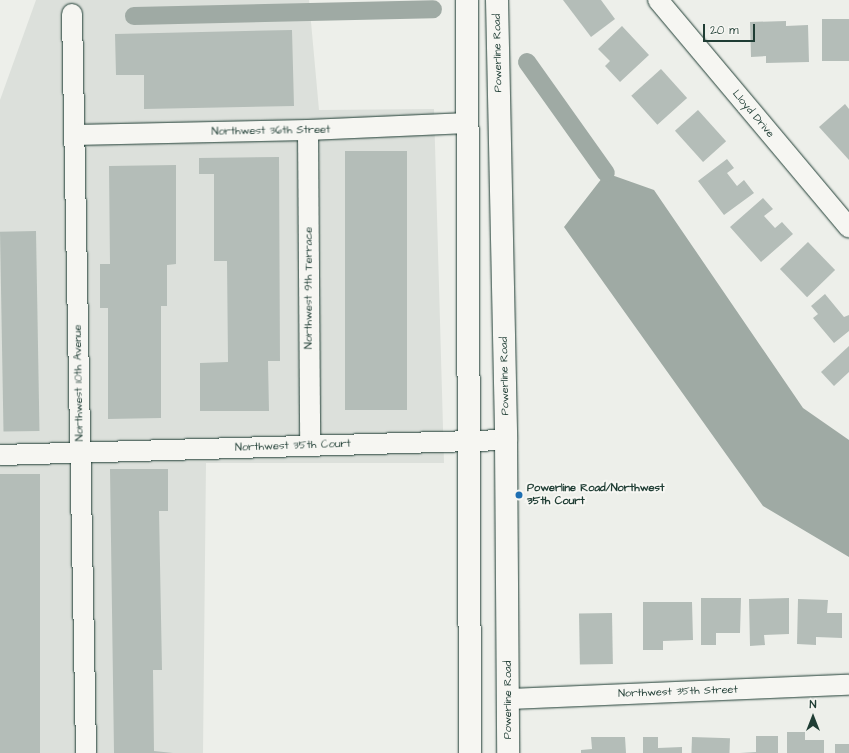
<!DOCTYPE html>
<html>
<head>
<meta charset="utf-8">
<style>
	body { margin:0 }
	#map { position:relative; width:849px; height:753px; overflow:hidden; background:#edefea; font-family:"Architects Daughter",sans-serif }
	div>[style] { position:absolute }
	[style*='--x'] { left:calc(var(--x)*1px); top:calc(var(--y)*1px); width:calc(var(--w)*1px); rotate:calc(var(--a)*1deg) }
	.built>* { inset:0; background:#dce0db }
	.water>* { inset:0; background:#9faaa4 }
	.canal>* { height:18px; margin:-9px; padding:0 9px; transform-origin:9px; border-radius:9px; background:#9faaa4 }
	.building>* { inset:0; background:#b4bdb8; transform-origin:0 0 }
	.roads { filter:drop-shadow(0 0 1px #1f3d34) drop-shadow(0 0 1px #1f3d34) }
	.street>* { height:20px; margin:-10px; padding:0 10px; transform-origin:10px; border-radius:10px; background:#f6f6f2 }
	.secondary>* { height:22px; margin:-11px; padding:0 11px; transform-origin:11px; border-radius:11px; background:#f6f6f2 }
	.dots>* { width:11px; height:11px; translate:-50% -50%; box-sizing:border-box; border:2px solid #f6f6f2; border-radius:50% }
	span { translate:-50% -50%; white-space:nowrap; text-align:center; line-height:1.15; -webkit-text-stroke:4px #f6f6f2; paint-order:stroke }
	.street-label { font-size:11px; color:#1f3d34 }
	.poi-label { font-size:11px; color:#1f3d34; font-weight:700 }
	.left { translate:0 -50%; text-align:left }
	.north { position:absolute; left:793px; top:697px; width:40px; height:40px; -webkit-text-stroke:3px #f6f6f2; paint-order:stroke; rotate:0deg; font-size:11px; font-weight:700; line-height:16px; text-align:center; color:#1f3d34 }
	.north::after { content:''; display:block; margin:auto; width:14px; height:18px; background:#1f3d34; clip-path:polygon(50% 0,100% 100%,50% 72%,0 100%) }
	.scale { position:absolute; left:703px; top:24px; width:52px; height:18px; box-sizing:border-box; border:2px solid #1f3d34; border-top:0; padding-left:5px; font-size:12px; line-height:14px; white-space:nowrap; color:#1f3d34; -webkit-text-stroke:3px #f6f6f2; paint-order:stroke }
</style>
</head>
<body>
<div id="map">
	<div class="built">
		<i style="clip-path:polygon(36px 0,309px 0,319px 110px,434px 109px,444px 463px,206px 463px,203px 753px,0 753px,0 100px)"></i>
	</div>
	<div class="water">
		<i style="clip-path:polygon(606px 173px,654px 190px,803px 408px,849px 440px,849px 557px,763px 506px,564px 227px)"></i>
	</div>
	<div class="canal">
		<i style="--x:134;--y:16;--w:299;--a:-1.3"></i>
		<i style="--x:527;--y:62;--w:136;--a:54.6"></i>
	</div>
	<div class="building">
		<i style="clip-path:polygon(563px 0,601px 0,615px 19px,591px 37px)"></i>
		<i style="left:849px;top:19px;width:42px;height:27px;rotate:90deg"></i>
		<i style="clip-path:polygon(786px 21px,786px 26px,808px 25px,809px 62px,766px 63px,766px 56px,751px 57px,750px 22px)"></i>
		<i style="clip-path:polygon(622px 26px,649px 55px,620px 82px,605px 66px,610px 61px,598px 49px)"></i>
		<i style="clip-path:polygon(292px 30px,294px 106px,144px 109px,144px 75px,116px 75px,115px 34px)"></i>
		<i style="left:661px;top:69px;width:39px;height:40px;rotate:48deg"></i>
		<i style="clip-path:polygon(845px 104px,849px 109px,849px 160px,819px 127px)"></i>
		<i style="left:698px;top:110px;width:42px;height:31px;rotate:48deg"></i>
		<i style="left:345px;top:151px;width:62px;height:259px"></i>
		<i style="clip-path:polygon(279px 157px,280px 361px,268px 361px,269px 411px,200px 411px,200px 363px,228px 362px,227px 261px,214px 261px,214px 174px,199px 174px,199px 158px)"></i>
		<i style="clip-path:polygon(727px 159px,734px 168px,727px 173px,737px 186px,744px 180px,754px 193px,724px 215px,698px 181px)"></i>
		<i style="clip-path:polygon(176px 165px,176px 264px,167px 265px,167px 306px,161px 306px,161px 418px,108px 419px,108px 308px,100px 308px,100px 264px,110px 264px,109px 166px)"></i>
		<i style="clip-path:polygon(763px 198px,773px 209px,764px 216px,775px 228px,782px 222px,793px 234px,761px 262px,730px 227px)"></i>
		<i style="left:36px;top:231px;width:200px;height:36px;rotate:89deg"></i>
		<i style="left:808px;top:242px;width:39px;height:39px;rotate:46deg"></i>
		<i style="clip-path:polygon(825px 294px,844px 317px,849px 315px,849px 331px,834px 343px,813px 318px,818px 314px,811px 306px)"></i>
		<i style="clip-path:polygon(849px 346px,849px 372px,834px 386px,821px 372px)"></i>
		<i style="clip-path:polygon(110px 469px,168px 469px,168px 511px,159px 511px,162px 670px,153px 670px,154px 751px,173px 753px,114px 753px)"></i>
		<i style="left:0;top:474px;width:40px;height:279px"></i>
		<i style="clip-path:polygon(701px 598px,741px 598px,740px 633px,716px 633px,716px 645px,701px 645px)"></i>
		<i style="clip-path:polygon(789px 598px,789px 634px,764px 635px,765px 645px,750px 646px,749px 599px)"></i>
		<i style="clip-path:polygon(798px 599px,828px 600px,827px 613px,842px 613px,842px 638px,816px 637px,816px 645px,797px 644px)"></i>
		<i style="clip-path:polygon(643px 602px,692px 602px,693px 640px,663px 641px,663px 650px,643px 650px)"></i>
		<i style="left:612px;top:613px;width:51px;height:33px;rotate:89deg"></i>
		<i style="clip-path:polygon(787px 732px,805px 732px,805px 740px,824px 740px,824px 753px,787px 753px)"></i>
		<i style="clip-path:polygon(756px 736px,778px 736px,778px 753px,740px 753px,756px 752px)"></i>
		<i style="clip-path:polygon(591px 737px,625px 737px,626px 753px,581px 753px,581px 750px,592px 749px)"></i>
		<i style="clip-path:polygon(643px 737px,658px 737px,658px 748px,682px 747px,682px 753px,643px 753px)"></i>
		<i style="left:692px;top:737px;width:38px;height:16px;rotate:2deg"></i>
		<i style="left:835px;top:744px;width:14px;height:9px"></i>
	</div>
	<div class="roads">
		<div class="street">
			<i style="--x:658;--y:0;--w:297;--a:50"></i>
			<i style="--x:72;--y:14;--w:739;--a:88.91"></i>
			<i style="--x:308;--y:130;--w:315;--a:89.6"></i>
			<i style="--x:74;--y:135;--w:234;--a:-1.2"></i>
			<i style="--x:308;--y:130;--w:160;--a:-2.5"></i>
			<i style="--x:0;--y:455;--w:506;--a:-1.7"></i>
			<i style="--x:508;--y:699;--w:341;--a:-2.4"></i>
		</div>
		<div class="secondary">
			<i style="--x:467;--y:0;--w:753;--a:89.77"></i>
			<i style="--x:497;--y:0;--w:440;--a:88.8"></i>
			<i style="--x:506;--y:440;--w:313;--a:89.6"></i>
		</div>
	</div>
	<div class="dots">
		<i style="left:519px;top:495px;background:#1f6fb2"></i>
	</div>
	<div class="street-label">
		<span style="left:498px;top:53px;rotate:-91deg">Powerline Road</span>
		<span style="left:753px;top:114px;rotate:50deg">Lloyd Drive</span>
		<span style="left:271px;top:131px;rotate:-1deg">Northwest 36th Street</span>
		<span style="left:309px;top:288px;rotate:-90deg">Northwest 9th Terrace</span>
		<span style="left:505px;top:376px;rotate:-91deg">Powerline Road</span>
		<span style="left:79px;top:383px;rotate:-91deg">Northwest 10th Avenue</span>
		<span style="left:293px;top:446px;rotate:-2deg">Northwest 35th Court</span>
		<span style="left:678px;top:692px;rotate:-2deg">Northwest 35th Street</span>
		<span style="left:508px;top:700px;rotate:-90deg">Powerline Road</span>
	</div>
	<div class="poi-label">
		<span class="left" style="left:527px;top:495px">Powerline Road/Northwest<br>35th Court</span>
	</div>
	<div class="north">N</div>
	<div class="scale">20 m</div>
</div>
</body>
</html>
